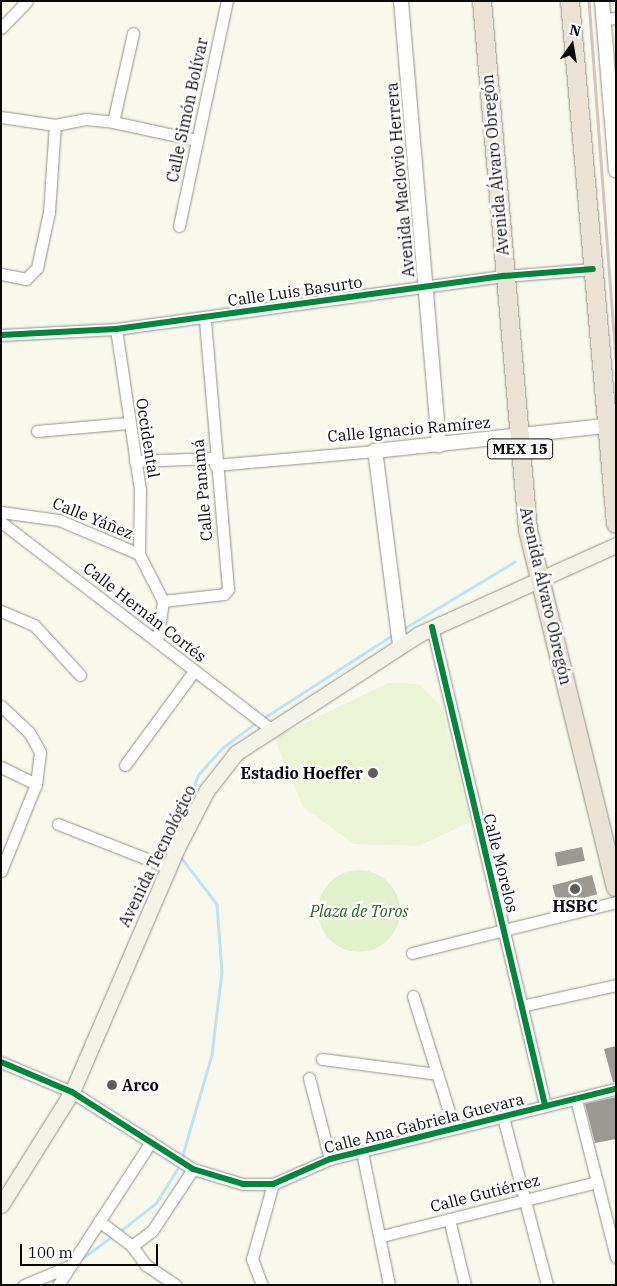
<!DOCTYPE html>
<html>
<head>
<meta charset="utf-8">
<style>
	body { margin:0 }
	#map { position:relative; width:617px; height:1286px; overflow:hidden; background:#f9f8ed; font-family:"IBM Plex Serif",serif }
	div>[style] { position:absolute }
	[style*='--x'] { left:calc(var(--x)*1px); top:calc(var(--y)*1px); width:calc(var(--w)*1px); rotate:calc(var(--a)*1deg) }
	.green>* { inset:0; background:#e1f1cb }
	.round { border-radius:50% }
	.pitch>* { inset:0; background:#ebf5d5 }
	.stream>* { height:2.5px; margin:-1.25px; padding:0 1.25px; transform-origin:1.25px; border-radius:1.25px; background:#c0e2f7 }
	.building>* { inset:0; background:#9c9993; transform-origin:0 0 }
	.roads { filter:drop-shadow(0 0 1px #92918c) drop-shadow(0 0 1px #92918c) }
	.minor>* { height:11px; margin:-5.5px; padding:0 5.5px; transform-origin:5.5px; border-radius:5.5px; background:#fefefc }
	.tertiary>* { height:14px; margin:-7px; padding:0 7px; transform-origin:7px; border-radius:7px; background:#fefefc }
	.secondary>* { height:15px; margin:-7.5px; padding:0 7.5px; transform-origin:7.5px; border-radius:7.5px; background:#f4f3e7 }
	.trunk>* { height:18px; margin:-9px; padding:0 9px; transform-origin:9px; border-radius:9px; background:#eae2d4 }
	.rail>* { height:2.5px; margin:-1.25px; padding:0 1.25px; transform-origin:1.25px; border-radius:1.25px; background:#d7c2c2 }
	.cycleway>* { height:6px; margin:-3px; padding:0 3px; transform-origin:3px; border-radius:3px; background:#00873e }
	.dots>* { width:14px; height:14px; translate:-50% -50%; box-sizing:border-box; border:2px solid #fff; border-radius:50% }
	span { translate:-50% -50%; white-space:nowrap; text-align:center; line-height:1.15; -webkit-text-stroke:5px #fff; paint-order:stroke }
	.shield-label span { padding:1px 4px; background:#fff; border:1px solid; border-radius:4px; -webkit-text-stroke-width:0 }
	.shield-label { font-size:15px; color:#0a0a0a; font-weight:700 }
	.street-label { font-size:16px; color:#0a0a0a }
	.poi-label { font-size:16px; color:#0a0a0a; font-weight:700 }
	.right { translate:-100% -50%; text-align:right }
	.left { translate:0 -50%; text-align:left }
	.park-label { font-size:16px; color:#256517; font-style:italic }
	.frame { position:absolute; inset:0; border:2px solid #0a0a0a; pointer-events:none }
	.north { position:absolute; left:547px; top:20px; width:50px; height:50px; -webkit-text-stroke:4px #fff; paint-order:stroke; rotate:13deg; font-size:14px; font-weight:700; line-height:20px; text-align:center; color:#0a0a0a }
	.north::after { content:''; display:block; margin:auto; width:18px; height:22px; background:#0a0a0a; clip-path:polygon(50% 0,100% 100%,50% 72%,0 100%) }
	.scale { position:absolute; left:20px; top:1244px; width:138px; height:22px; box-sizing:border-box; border:2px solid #0a0a0a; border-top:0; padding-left:6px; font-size:15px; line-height:18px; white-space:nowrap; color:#0a0a0a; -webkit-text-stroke:4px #fff; paint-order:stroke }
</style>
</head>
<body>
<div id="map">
	<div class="green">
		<i class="round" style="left:318px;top:870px;width:82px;height:82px"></i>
	</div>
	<div class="pitch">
		<i style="clip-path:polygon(388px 683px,419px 684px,442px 707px,470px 822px,419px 846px,354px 844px,303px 807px,274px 738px)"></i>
	</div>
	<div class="stream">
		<i style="--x:403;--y:629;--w:130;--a:-31.1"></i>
		<i style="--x:262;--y:719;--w:157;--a:-32.8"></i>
		<i style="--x:171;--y:844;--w:74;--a:-68.6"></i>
		<i style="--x:198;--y:775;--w:36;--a:-48"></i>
		<i style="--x:222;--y:748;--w:44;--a:-36.6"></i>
		<i style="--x:180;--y:856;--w:61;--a:52.4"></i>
		<i style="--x:217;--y:904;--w:68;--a:85.8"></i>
		<i style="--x:222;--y:972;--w:84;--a:96.9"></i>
		<i style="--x:212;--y:1055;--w:104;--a:106.2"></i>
		<i style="--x:119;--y:1232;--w:47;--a:-38.1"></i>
		<i style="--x:156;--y:1203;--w:40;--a:-58"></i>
		<i style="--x:81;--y:1259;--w:39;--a:-36"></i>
		<i style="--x:14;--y:1285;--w:9;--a:-21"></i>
	</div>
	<div class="building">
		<i style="left:582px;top:847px;width:14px;height:28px;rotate:78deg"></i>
		<i style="left:592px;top:875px;width:20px;height:41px;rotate:75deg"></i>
		<i style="clip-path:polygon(616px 1046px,616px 1082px,613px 1082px,604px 1049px)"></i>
		<i style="clip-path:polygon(616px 1097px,616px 1139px,595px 1143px,585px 1104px)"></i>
	</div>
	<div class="roads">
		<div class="minor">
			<i style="--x:603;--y:19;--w:13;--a:-4"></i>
			<i style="--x:1;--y:28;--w:37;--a:-46"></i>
			<i style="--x:1;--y:117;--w:55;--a:8.4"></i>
			<i style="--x:55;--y:125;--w:32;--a:-11"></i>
			<i style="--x:86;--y:119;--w:27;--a:6"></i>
			<i style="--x:113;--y:122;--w:86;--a:12.1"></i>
			<i style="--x:113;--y:122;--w:91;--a:-77.3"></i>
			<i style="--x:179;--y:226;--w:230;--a:-78"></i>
			<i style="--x:1;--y:274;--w:25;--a:11"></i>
			<i style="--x:26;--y:279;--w:16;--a:-45"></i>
			<i style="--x:37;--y:268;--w:57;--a:-77.9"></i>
			<i style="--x:49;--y:212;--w:87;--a:-86.1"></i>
			<i style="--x:116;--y:329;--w:162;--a:81.5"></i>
			<i style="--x:140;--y:489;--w:65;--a:90.9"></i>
			<i style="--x:1;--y:335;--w:115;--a:-3"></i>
			<i style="--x:116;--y:329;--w:392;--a:-7.8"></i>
			<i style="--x:504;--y:276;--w:89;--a:-4.5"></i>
			<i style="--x:37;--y:431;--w:91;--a:-5"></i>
			<i style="--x:135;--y:461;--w:79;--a:-2.2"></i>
			<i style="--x:215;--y:465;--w:161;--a:-5"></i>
			<i style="--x:1;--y:512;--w:59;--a:7.9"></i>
			<i style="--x:59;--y:520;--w:87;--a:23"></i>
			<i style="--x:139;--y:554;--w:53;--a:62.9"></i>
			<i style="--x:163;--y:601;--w:41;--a:98.3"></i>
			<i style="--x:1;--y:522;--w:338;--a:37.5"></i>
			<i style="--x:163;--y:601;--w:61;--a:-6.5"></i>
			<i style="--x:224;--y:594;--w:6;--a:-51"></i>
			<i style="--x:228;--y:589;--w:272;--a:-94.9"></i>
			<i style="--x:1;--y:611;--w:36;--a:23"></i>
			<i style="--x:34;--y:625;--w:68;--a:47.4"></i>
			<i style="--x:432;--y:627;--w:492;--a:76.7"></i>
			<i style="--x:1;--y:706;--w:38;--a:43"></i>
			<i style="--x:29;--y:732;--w:23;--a:61"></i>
			<i style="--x:40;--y:752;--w:32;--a:97"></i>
			<i style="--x:36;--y:784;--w:94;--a:111.9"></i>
			<i style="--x:125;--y:765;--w:117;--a:-53.7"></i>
			<i style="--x:1;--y:767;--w:39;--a:26"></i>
			<i style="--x:58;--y:824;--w:118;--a:21.4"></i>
			<i style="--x:412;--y:953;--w:210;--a:-14"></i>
			<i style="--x:413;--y:996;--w:138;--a:72.7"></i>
			<i style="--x:521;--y:1006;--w:97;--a:-12.5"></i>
			<i style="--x:322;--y:1059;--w:116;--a:7.4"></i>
			<i style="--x:1;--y:1062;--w:77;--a:22.9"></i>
			<i style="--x:72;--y:1092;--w:143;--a:32.5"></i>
			<i style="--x:193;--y:1169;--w:52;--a:16.7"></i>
			<i style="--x:243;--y:1184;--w:30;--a:0"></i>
			<i style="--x:273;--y:1184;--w:62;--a:-23.7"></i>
			<i style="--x:330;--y:1159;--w:294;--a:-13.8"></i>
			<i style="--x:309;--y:1078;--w:84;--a:75.5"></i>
			<i style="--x:576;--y:1099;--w:163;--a:75.8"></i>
			<i style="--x:503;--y:1117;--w:174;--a:75.3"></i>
			<i style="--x:362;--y:1152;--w:136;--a:78.5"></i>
			<i style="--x:449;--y:1219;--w:68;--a:76.4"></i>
			<i style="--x:99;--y:1221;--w:41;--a:37.1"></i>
			<i style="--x:132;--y:1246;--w:24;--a:54"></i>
			<i style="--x:146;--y:1265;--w:36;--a:34"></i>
			<i style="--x:382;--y:1236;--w:222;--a:-14.1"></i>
			<i style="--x:132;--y:1246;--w:25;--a:-37"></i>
			<i style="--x:152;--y:1231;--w:74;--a:-56.5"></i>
			<i style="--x:24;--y:1285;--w:47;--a:-22.7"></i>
			<i style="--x:58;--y:1285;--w:171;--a:-57"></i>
			<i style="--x:262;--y:1285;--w:28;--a:-111"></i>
			<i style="--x:252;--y:1259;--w:78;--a:-74.4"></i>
		</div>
		<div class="tertiary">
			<i style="--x:401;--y:1;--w:446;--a:85.1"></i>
			<i style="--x:602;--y:1;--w:170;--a:85.3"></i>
			<i style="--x:400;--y:645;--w:196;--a:-97.3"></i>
			<i style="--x:375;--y:451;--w:233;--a:-6.2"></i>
		</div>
		<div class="secondary">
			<i style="--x:1;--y:1205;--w:133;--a:-57.9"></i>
			<i style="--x:72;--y:1092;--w:266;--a:-66.7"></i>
			<i style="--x:177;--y:848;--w:65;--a:-62.7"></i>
			<i style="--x:207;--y:790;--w:47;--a:-51.9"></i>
			<i style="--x:236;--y:753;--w:218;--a:-33"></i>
			<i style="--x:419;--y:634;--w:216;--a:-24.3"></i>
		</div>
		<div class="trunk">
			<i style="--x:482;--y:1;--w:531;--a:85.03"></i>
			<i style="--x:528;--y:530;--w:368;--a:76.2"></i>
			<i style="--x:570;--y:1;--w:525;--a:84.97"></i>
		</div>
	</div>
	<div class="rail">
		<i style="--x:589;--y:1;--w:357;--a:85.7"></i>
	</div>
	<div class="cycleway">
		<i style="--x:1;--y:335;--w:115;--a:-3"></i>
		<i style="--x:116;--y:329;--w:392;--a:-7.8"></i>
		<i style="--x:504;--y:276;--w:89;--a:-4.5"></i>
		<i style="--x:432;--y:627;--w:492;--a:76.7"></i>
		<i style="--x:1;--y:1062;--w:77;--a:22.9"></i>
		<i style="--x:72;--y:1092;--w:143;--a:32.5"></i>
		<i style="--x:193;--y:1169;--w:52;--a:16.7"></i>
		<i style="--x:243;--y:1184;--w:30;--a:0"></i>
		<i style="--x:273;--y:1184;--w:62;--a:-23.7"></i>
		<i style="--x:330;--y:1159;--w:294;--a:-13.8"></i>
	</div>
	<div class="dots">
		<i style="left:373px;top:773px;background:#5e5d59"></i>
		<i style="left:575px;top:889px;background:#5e5d59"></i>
		<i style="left:112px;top:1085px;background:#5e5d59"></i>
	</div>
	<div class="shield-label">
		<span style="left:520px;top:449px">MEX 15</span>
	</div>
	<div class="street-label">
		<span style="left:187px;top:110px;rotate:-78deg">Calle Simón Bolívar</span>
		<span style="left:495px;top:165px;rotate:-95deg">Avenida Álvaro Obregón</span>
		<span style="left:400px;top:180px;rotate:-95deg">Avenida Maclovio Herrera</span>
		<span style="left:295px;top:291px;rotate:-8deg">Calle Luis Basurto</span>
		<span style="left:409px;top:429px;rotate:-5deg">Calle Ignacio Ramírez</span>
		<span style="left:148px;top:438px;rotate:81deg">Occidental</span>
		<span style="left:202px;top:490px;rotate:-95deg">Calle Panamá</span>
		<span style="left:93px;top:518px;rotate:22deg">Calle Yáñez</span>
		<span style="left:546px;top:596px;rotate:77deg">Avenida Álvaro Obregón</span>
		<span style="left:145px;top:612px;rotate:38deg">Calle Hernán Cortés</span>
		<span style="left:157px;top:856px;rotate:-64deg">Avenida Tecnológico</span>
		<span style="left:501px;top:863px;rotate:76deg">Calle Morelos</span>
		<span style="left:424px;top:1123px;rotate:-14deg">Calle Ana Gabriela Guevara</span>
		<span style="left:485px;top:1193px;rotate:-14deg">Calle Gutiérrez</span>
	</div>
	<div class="poi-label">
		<span class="right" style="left:363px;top:773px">Estadio Hoeffer</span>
		<span style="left:575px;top:906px">HSBC</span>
		<span class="left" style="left:122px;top:1085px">Arco</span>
	</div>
	<div class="park-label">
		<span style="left:359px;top:911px">Plaza de Toros</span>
	</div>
	<div class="frame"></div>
	<div class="north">N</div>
	<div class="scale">100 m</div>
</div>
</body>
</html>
